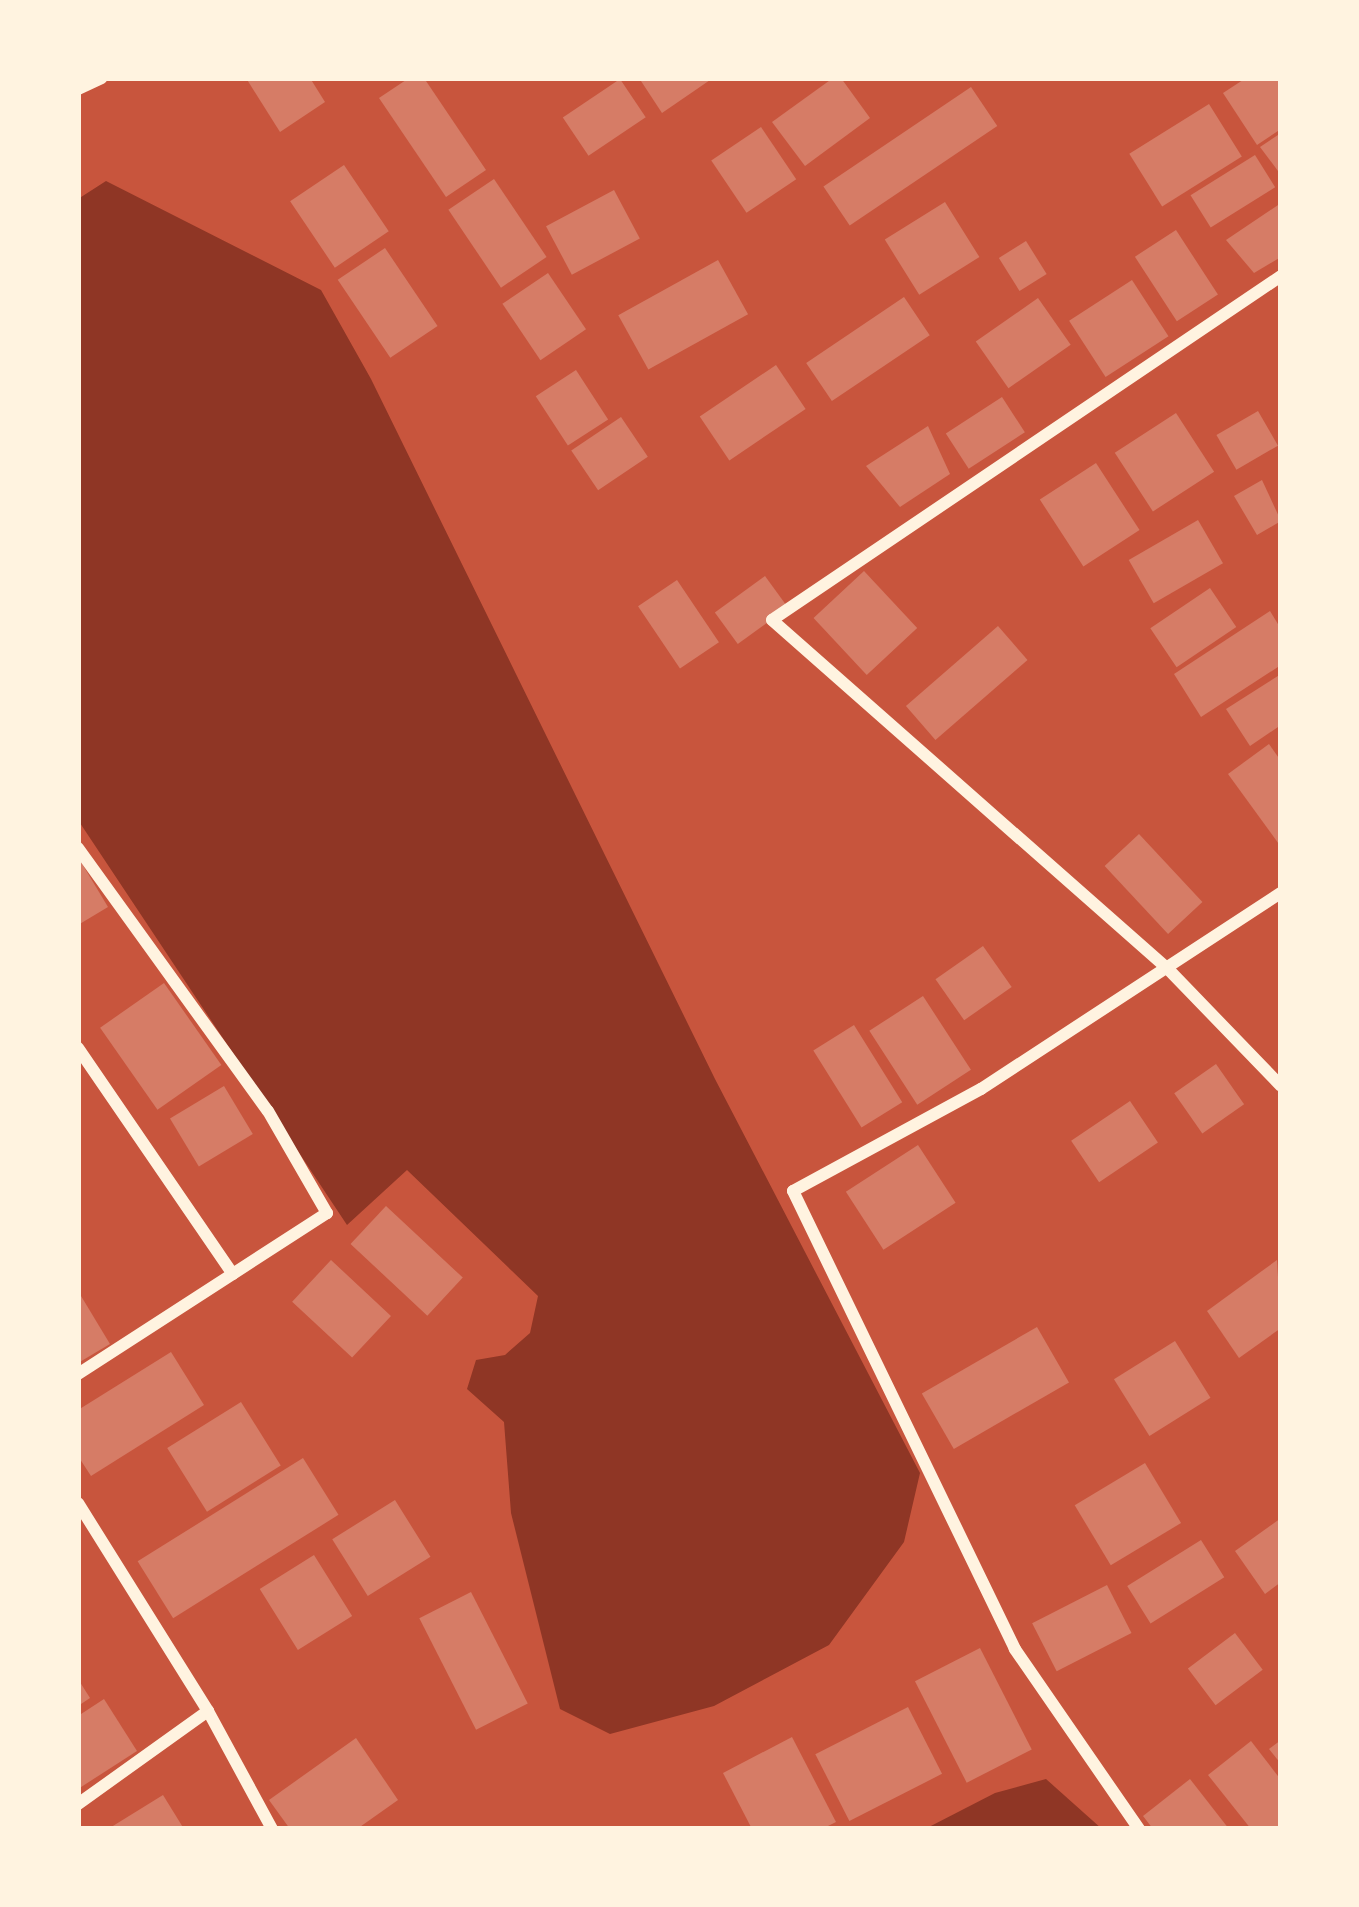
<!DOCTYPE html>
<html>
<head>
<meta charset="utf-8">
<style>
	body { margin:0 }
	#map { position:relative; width:1359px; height:1907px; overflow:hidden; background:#c8553d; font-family:"Roboto Condensed",sans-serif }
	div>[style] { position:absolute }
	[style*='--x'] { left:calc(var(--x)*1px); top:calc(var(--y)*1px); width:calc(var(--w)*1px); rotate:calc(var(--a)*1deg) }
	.water>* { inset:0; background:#8f3625 }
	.building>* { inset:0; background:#d67c66; transform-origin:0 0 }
	.minor>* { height:12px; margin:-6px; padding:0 6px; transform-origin:6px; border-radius:6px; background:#fff3e0 }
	span { translate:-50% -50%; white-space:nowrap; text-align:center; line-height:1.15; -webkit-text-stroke:12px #fff3e0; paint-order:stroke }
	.frame { position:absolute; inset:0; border:81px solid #fff3e0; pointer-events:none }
</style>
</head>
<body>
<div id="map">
	<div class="water">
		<i style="clip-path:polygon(106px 181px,321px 290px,371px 379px,715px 1079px,920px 1473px,904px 1542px,829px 1645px,714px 1706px,610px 1734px,560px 1709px,511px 1513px,504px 1422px,467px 1389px,476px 1360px,505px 1355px,530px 1333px,538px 1296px,407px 1170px,347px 1225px,78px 820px,78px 199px)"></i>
		<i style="clip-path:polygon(1046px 1779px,1102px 1829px,925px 1829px,995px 1793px)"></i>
	</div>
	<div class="building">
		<i style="clip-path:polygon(246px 78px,310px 78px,325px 102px,280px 132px)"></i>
		<i style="clip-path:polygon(409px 78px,424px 78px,486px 170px,446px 197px,379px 98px)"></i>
		<i style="clip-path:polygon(639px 78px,713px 78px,662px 113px)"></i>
		<i style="clip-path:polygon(833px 78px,841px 78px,870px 118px,805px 166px,772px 122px)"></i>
		<i style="clip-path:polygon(1246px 78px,1281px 78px,1281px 129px,1257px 145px,1223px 93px)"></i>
		<i style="left:620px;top:79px;width:46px;height:69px;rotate:56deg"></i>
		<i style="left:971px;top:87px;width:47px;height:178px;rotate:56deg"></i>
		<i style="left:1209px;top:104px;width:62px;height:94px;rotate:58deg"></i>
		<i style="left:761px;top:127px;width:63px;height:60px;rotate:56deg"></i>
		<i style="clip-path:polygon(1281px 133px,1281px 175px,1260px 147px)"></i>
		<i style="left:1255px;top:155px;width:38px;height:76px;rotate:58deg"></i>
		<i style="left:344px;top:165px;width:80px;height:65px;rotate:56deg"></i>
		<i style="left:494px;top:179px;width:94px;height:55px;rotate:56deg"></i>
		<i style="left:614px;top:190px;width:55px;height:77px;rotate:62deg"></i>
		<i style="left:945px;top:202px;width:65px;height:71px;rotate:58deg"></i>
		<i style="clip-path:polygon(1281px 203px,1281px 257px,1254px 273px,1226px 240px)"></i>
		<i style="left:1176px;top:230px;width:77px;height:49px;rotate:57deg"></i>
		<i style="left:1026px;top:241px;width:39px;height:32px;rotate:58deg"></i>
		<i style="left:385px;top:248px;width:94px;height:57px;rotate:56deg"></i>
		<i style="left:718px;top:260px;width:62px;height:114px;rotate:61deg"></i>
		<i style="left:548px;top:273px;width:68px;height:55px;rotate:56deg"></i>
		<i style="left:1132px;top:280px;width:67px;height:75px;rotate:57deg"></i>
		<i style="left:904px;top:297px;width:46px;height:118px;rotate:56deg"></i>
		<i style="left:1038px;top:298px;width:57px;height:76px;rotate:55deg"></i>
		<i style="left:776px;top:365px;width:53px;height:92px;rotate:56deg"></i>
		<i style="left:576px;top:370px;width:59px;height:48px;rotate:57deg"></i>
		<i style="left:1002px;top:397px;width:42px;height:67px;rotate:57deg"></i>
		<i style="left:1258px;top:411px;width:40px;height:48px;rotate:60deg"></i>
		<i style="left:1176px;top:413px;width:70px;height:73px;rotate:57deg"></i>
		<i style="left:621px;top:417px;width:48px;height:60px;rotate:56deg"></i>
		<i style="clip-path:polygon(928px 426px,950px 474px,900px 507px,866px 466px)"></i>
		<i style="left:1096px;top:463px;width:80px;height:67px;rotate:57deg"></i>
		<i style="clip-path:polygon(1262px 480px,1281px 521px,1257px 535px,1234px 496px)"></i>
		<i style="left:1198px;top:520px;width:50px;height:80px;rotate:60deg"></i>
		<i style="left:864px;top:571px;width:78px;height:69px;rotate:47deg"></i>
		<i style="left:765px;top:576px;width:39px;height:62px;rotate:54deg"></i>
		<i style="left:677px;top:580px;width:75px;height:47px;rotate:56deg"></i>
		<i style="left:1210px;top:588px;width:47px;height:72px;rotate:56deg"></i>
		<i style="clip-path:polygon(1270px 611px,1281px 629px,1281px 665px,1201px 717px,1174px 674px)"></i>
		<i style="left:998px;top:626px;width:45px;height:122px;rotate:49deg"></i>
		<i style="clip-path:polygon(1281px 674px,1281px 725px,1250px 746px,1226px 709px)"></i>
		<i style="clip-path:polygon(1269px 744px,1281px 761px,1281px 847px,1228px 774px)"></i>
		<i style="left:1139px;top:834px;width:93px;height:47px;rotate:47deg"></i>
		<i style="clip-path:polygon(78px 857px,108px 907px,78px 925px)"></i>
		<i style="left:983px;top:946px;width:50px;height:58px;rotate:55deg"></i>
		<i style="left:164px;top:983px;width:100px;height:78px;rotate:55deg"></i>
		<i style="left:923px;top:996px;width:88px;height:64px;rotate:57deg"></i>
		<i style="left:854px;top:1025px;width:91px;height:48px;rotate:58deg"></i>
		<i style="left:1216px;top:1064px;width:49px;height:51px;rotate:55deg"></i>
		<i style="left:224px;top:1086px;width:56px;height:63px;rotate:59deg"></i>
		<i style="left:1130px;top:1101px;width:50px;height:71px;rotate:56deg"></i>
		<i style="left:918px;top:1145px;width:69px;height:86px;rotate:57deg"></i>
		<i style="left:386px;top:1206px;width:105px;height:52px;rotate:43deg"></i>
		<i style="left:331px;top:1260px;width:82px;height:57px;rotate:43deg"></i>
		<i style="clip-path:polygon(1277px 1260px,1281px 1328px,1239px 1358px,1207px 1311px)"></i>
		<i style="clip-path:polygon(78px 1291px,110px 1344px,78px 1363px)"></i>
		<i style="left:1037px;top:1327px;width:64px;height:133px;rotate:60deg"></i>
		<i style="left:1175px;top:1341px;width:67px;height:72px;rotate:58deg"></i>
		<i style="clip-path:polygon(171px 1352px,204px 1405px,91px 1476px,78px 1456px,78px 1410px)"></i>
		<i style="left:241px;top:1402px;width:75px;height:87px;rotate:58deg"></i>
		<i style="left:303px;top:1458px;width:67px;height:195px;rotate:58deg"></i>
		<i style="left:1145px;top:1463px;width:70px;height:82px;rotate:59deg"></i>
		<i style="left:395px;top:1500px;width:67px;height:74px;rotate:58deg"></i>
		<i style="clip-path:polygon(1281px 1518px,1281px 1582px,1265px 1594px,1235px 1551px)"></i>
		<i style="left:1201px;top:1540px;width:44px;height:87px;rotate:58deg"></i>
		<i style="left:314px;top:1555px;width:72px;height:64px;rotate:58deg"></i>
		<i style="left:1107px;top:1585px;width:54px;height:84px;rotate:63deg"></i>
		<i style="left:471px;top:1592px;width:125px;height:58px;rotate:63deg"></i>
		<i style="left:1235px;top:1633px;width:46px;height:59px;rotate:53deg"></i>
		<i style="left:980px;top:1648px;width:114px;height:73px;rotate:63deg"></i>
		<i style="clip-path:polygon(78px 1679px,90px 1698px,78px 1706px)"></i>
		<i style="clip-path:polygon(104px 1699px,137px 1751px,78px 1789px,78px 1716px)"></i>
		<i style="left:908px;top:1707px;width:75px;height:104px;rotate:63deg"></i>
		<i style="clip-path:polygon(792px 1737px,836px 1822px,822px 1829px,752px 1829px,723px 1773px)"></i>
		<i style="clip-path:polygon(356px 1738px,398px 1800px,357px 1829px,290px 1829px,269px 1800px)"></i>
		<i style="clip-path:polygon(1281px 1740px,1281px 1764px,1269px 1749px)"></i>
		<i style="clip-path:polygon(1251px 1741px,1281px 1780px,1281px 1829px,1251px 1829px,1208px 1775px)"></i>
		<i style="clip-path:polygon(1190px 1779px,1229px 1829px,1153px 1829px,1143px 1816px)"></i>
		<i style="clip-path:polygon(163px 1795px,184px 1829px,108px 1829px)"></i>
	</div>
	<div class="minor">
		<i style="--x:78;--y:89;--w:26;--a:-25"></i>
		<i style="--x:1281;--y:276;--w:614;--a:145.95"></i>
		<i style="--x:772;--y:620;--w:529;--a:41.4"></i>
		<i style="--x:1169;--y:970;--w:161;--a:46"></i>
		<i style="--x:78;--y:848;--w:324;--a:54.2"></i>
		<i style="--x:268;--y:1111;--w:118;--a:60"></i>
		<i style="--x:327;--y:1213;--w:297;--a:147.1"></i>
		<i style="--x:78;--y:1048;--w:274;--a:55.6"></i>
		<i style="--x:78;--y:1503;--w:245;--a:58"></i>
		<i style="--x:208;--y:1711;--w:134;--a:61.5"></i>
		<i style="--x:78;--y:1804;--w:160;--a:-35.6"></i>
		<i style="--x:1139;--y:1829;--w:219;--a:-124.6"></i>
		<i style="--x:1015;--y:1649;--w:509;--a:-115.86"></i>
		<i style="--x:793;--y:1191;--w:214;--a:-28.5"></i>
		<i style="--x:981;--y:1089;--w:358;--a:-33.2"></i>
	</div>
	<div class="frame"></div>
</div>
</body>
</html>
